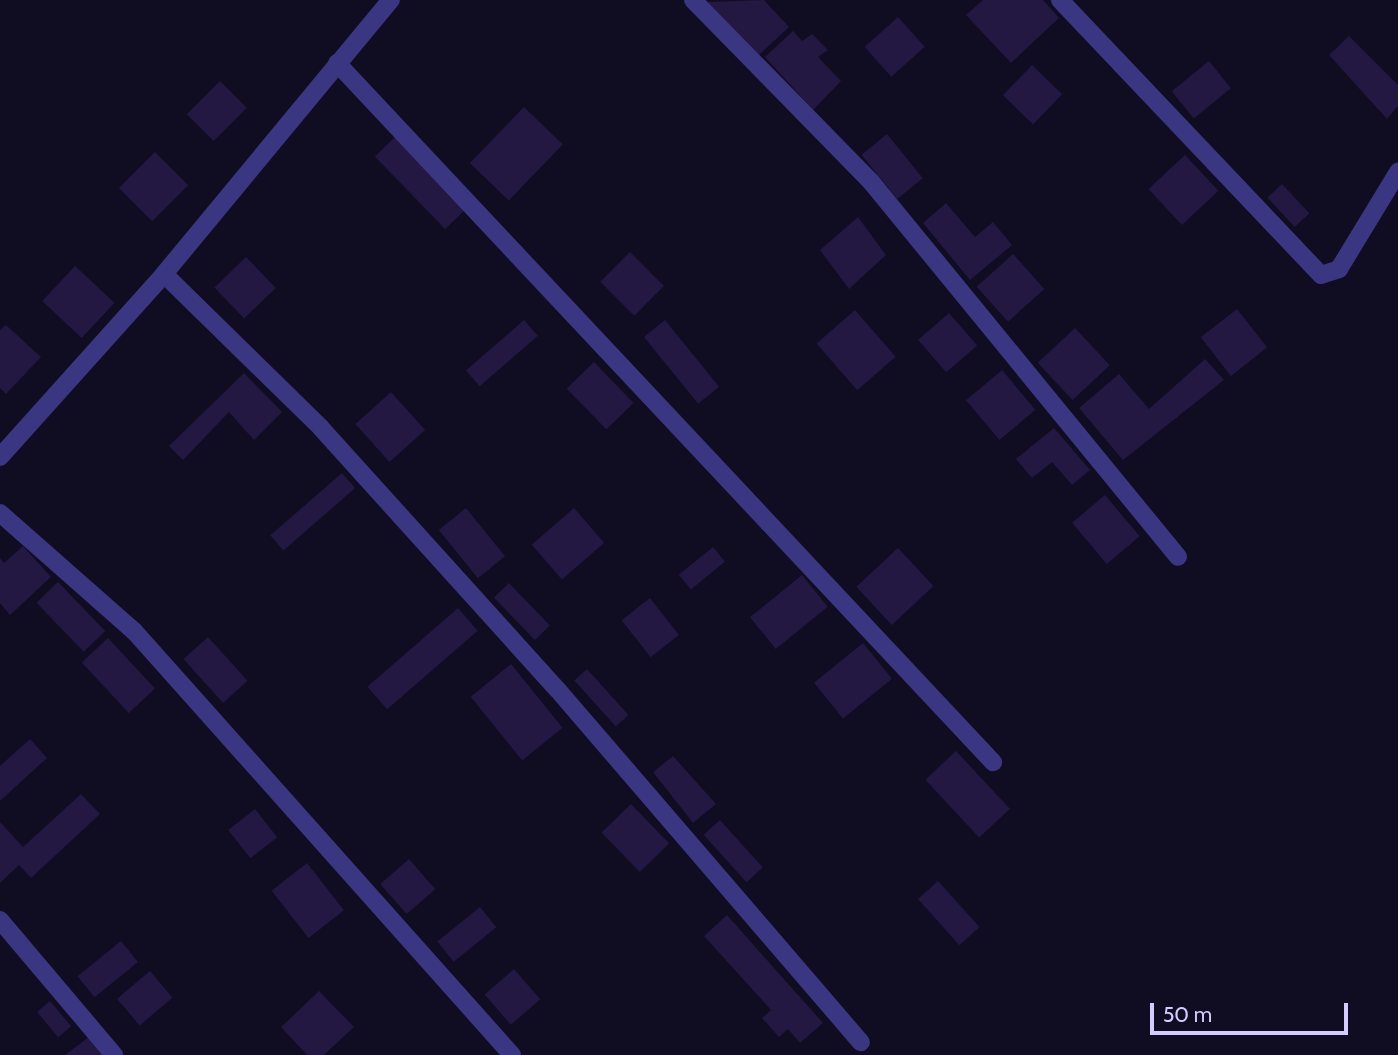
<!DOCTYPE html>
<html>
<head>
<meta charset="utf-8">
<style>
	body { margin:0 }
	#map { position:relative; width:1398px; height:1055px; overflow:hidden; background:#100c21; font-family:Cabin,sans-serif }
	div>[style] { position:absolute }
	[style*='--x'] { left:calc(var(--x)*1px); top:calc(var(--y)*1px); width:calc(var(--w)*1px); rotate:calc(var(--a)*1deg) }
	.building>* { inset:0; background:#221842; transform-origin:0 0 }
	.minor>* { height:18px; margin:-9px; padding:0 9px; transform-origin:9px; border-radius:9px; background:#3b3681 }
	span { translate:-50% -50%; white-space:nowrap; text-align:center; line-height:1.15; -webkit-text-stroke:7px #100c21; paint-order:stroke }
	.scale { position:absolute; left:1150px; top:1003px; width:198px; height:32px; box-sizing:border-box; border:4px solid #d3ccff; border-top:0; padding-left:9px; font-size:21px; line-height:24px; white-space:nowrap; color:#d3ccff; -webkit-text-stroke:5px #100c21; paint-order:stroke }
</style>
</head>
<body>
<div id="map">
	<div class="building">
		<i style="clip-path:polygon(764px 0,789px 27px,758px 56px,706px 2px)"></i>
		<i style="clip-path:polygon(983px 0,1043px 0,1059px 18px,1011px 63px,966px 15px)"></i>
		<i style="left:898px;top:17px;width:40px;height:45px;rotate:48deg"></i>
		<i style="clip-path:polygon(793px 31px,802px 41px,812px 34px,828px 50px,818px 57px,841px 81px,813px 110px,765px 57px)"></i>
		<i style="clip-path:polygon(1349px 36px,1398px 85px,1398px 106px,1387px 119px,1329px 55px)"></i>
		<i style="left:1209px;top:61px;width:35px;height:48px;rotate:51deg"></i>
		<i style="left:1032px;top:65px;width:42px;height:42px;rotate:44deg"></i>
		<i style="left:220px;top:81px;width:38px;height:47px;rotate:45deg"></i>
		<i style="left:524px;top:107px;width:54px;height:78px;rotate:44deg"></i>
		<i style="left:887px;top:134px;width:57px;height:33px;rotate:51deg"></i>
		<i style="left:395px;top:137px;width:101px;height:28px;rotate:46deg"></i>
		<i style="left:155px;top:152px;width:47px;height:51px;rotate:45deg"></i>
		<i style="left:1185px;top:155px;width:49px;height:50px;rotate:47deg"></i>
		<i style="left:1282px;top:184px;width:40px;height:20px;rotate:47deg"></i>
		<i style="clip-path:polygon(946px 203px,975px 237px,993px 222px,1012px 245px,970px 280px,923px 223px)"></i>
		<i style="clip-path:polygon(858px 217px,886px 255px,849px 289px,820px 250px)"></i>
		<i style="left:630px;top:252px;width:48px;height:42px;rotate:45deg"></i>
		<i style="left:1013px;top:254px;width:47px;height:49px;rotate:48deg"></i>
		<i style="left:246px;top:257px;width:43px;height:44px;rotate:46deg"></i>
		<i style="left:75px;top:266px;width:54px;height:48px;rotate:43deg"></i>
		<i style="left:1237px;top:309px;width:49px;height:46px;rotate:52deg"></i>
		<i style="left:855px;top:310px;width:62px;height:51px;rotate:49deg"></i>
		<i style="left:949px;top:313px;width:43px;height:41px;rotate:49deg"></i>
		<i style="left:524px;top:320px;width:21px;height:77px;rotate:49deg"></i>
		<i style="left:665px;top:320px;width:86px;height:27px;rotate:51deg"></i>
		<i style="clip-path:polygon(6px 325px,41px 357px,6px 394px,0 388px,0 330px)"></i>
		<i style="left:1075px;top:328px;width:51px;height:51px;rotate:47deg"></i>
		<i style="clip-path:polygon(1205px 359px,1224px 380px,1123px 460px,1079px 408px,1119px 374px,1149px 409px)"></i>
		<i style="left:594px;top:362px;width:57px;height:38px;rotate:46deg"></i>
		<i style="left:1002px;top:370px;width:52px;height:47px;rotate:50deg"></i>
		<i style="clip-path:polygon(244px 373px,282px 412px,254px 440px,229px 412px,183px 460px,169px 446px)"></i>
		<i style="left:391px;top:392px;width:51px;height:48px;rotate:48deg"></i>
		<i style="clip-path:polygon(1054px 428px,1090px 470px,1072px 485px,1052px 462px,1032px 478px,1016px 459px)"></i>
		<i style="left:342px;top:473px;width:20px;height:95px;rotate:49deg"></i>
		<i style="left:1105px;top:495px;width:54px;height:43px;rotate:50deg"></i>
		<i style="left:466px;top:508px;width:62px;height:35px;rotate:51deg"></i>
		<i style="left:574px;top:508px;width:46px;height:56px;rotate:49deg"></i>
		<i style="clip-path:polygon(23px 546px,51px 577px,10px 615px,0 603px,0 558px,4px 563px)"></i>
		<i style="left:713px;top:547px;width:19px;height:44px;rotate:51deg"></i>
		<i style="left:898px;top:548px;width:52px;height:57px;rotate:47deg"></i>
		<i style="left:802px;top:575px;width:41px;height:67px;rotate:51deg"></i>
		<i style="left:58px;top:582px;width:68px;height:30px;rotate:46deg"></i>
		<i style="left:509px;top:583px;width:59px;height:21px;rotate:46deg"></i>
		<i style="left:650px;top:598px;width:47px;height:36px;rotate:52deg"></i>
		<i style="left:458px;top:608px;width:30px;height:120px;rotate:49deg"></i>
		<i style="left:208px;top:637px;width:59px;height:33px;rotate:48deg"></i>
		<i style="left:108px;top:638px;width:69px;height:36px;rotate:47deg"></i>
		<i style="left:863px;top:643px;width:46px;height:63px;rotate:51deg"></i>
		<i style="left:511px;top:664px;width:82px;height:52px;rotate:51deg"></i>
		<i style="left:587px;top:669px;width:62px;height:17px;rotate:48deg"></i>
		<i style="clip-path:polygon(30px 739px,47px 758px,0 801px,0 766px)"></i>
		<i style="left:956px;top:751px;width:79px;height:42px;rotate:47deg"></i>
		<i style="clip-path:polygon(673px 756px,716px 804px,693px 823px,653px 772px)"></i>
		<i style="clip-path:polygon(81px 794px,100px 814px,31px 878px,19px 865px,0 883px,0 822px,23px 847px)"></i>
		<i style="left:631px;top:804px;width:55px;height:41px;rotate:46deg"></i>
		<i style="left:255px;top:809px;width:36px;height:34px;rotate:52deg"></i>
		<i style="left:720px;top:820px;width:64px;height:22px;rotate:48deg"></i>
		<i style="left:409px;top:859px;width:40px;height:38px;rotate:49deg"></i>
		<i style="left:307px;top:863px;width:60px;height:45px;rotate:52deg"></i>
		<i style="left:938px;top:881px;width:62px;height:27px;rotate:48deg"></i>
		<i style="left:480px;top:907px;width:26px;height:55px;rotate:51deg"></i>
		<i style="clip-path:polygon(727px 915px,823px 1023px,800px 1043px,788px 1029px,779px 1037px,762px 1018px,771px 1010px,704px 936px)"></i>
		<i style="left:121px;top:941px;width:27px;height:56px;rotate:51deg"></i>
		<i style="left:514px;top:969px;width:40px;height:39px;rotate:49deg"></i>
		<i style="left:150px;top:971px;width:35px;height:43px;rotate:50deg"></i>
		<i style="clip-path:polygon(319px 991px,354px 1027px,324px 1055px,307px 1055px,281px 1027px)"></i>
		<i style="left:50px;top:1001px;width:33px;height:17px;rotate:50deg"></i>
		<i style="clip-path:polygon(89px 1037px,103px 1055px,65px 1055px)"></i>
	</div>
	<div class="minor">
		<i style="--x:693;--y:0;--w:256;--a:45.6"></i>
		<i style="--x:872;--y:183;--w:483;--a:50.7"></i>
		<i style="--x:1060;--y:0;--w:379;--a:46.5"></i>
		<i style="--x:1321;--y:275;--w:19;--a:-18"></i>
		<i style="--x:1339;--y:269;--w:114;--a:-58.7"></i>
		<i style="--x:337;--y:63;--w:959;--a:46.82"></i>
		<i style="--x:164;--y:274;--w:220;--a:44.4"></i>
		<i style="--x:321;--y:428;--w:352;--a:47.9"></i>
		<i style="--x:557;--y:689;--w:466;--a:49.3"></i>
		<i style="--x:0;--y:457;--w:246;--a:-48.1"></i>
		<i style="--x:164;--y:274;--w:356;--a:-50.4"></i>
		<i style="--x:0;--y:513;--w:179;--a:41.4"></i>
		<i style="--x:134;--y:631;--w:568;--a:48.28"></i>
		<i style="--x:0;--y:920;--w:177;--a:49.8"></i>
	</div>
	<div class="scale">50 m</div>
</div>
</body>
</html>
